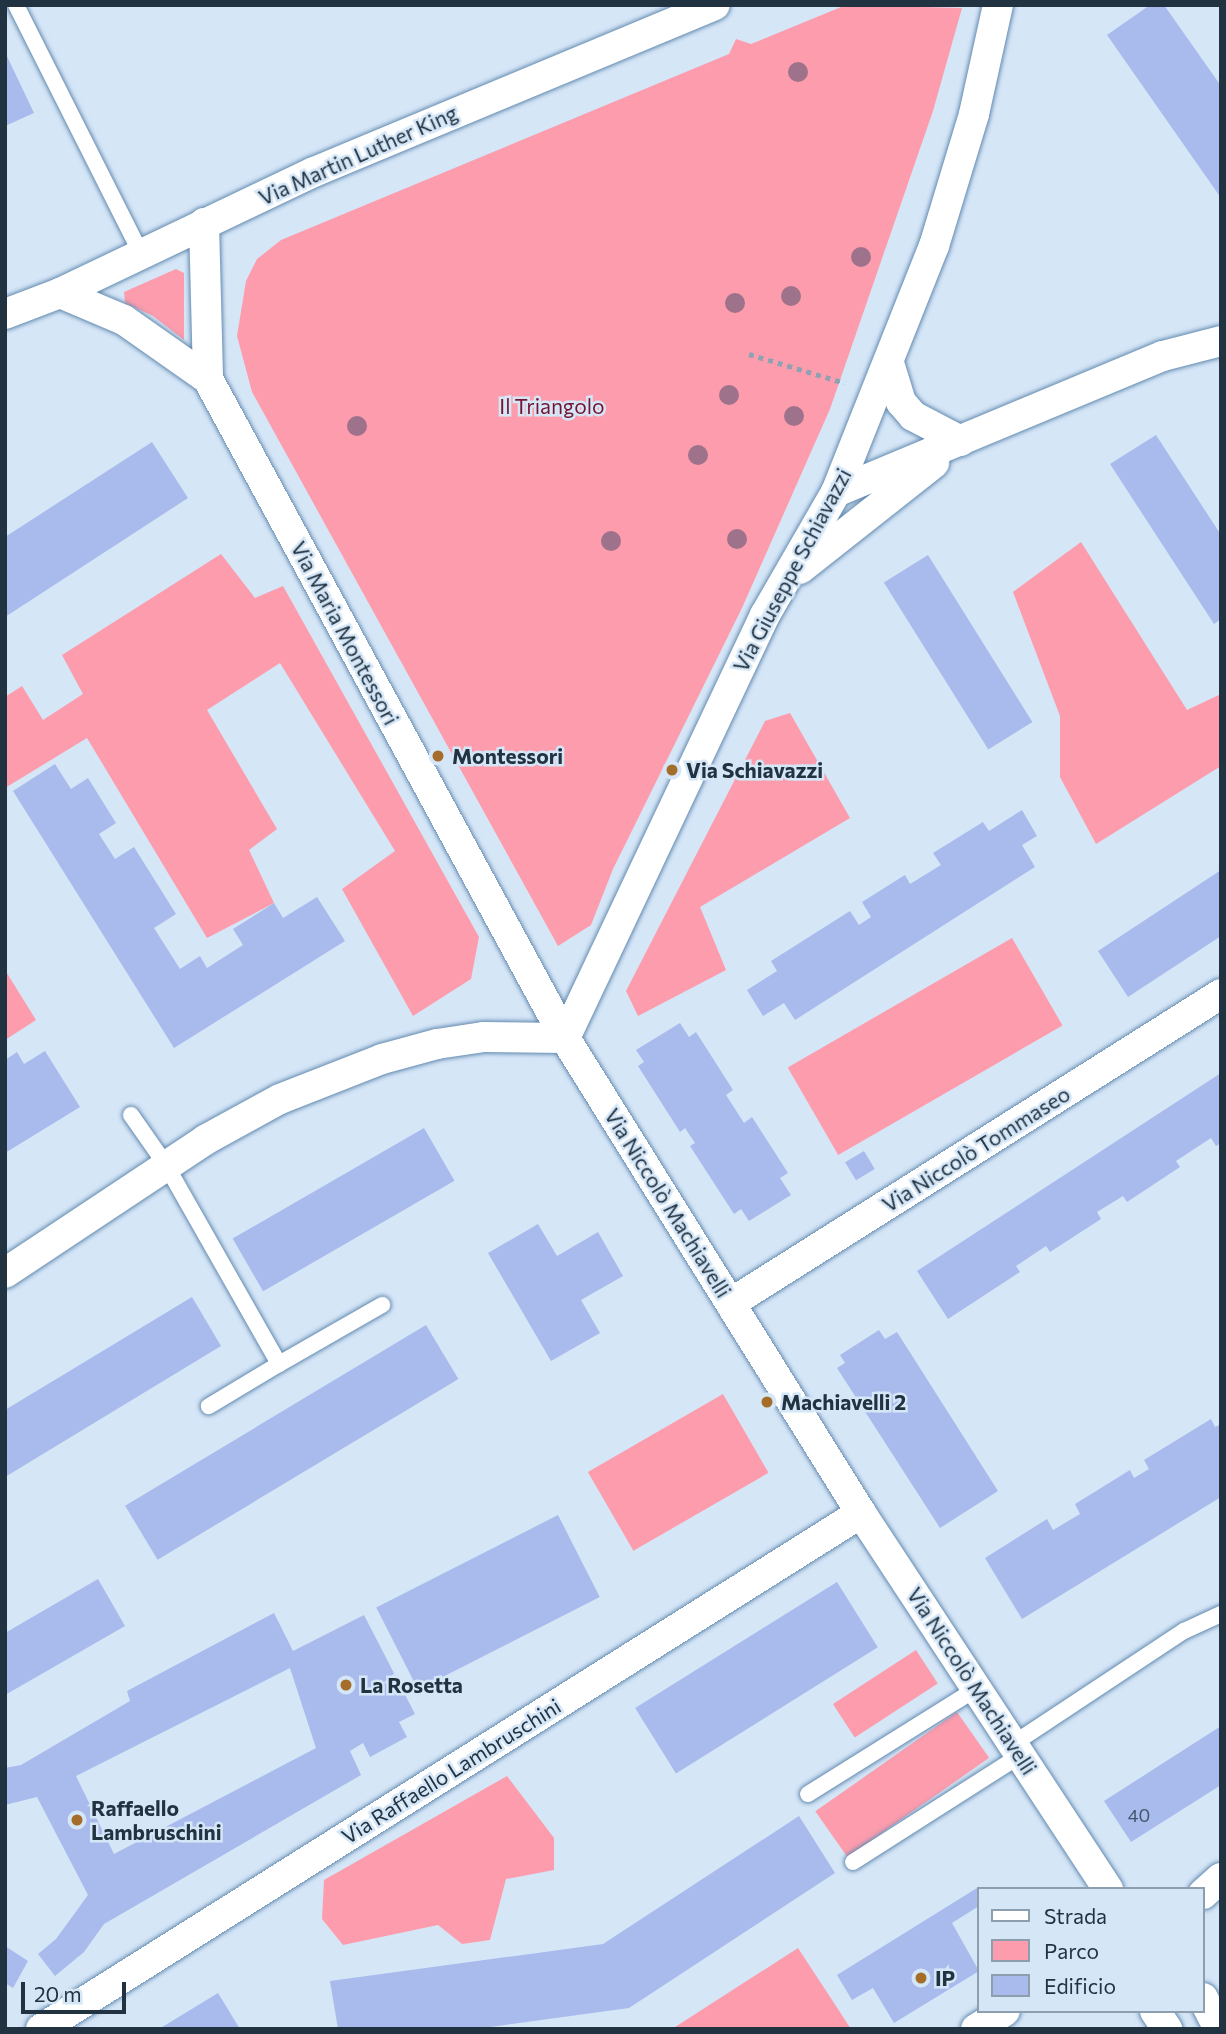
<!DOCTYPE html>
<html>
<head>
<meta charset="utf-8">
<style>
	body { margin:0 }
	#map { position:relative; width:1226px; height:2034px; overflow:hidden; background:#d5e6f7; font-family:Commissioner,sans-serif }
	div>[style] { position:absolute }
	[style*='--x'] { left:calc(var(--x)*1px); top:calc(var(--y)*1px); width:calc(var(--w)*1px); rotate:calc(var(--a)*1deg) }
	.green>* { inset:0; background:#fc9cad; transform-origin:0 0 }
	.building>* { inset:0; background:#a8bbec; transform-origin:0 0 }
	.path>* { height:4.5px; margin-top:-2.25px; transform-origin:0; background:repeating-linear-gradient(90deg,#90a1b2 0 5px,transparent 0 10px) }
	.roads { filter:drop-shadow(0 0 2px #638ab0) drop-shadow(0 0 2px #638ab0) }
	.service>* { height:16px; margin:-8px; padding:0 8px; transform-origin:8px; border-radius:8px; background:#fff }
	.minor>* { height:30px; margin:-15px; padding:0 15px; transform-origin:15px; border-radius:15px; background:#fff }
	.trees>* { width:20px; height:20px; margin:-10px; border-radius:50%; background:#9f728b }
	.dots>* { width:19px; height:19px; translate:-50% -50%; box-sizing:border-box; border:4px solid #d5e6f7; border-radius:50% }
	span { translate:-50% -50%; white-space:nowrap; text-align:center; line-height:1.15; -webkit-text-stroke:5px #d5e6f7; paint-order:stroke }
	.number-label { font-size:18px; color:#43546c }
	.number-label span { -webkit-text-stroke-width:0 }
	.street-label { font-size:21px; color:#213241 }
	.park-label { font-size:21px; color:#731432 }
	.poi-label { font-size:21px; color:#213241; font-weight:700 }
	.left { translate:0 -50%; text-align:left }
	.frame { position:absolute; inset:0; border:7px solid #213241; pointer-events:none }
	.legend { position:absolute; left:977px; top:1887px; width:228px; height:126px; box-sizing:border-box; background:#d5e6f7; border:2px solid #8d9eae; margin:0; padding:9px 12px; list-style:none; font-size:21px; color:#213241 }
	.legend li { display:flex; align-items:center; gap:14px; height:35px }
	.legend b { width:35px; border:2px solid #8d9eae }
	.scale { position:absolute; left:21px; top:1982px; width:105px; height:32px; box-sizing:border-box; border:4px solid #213241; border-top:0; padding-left:9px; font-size:21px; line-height:24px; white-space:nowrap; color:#213241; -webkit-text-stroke:5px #d5e6f7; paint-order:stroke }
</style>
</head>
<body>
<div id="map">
	<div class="green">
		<i style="clip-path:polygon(846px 5px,962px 8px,933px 111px,830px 409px,742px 608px,613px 869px,591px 925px,558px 946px,252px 392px,237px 336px,246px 281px,257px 259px,281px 240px,729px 54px,736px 39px,751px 44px)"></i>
		<i style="clip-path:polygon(176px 269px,184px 273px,184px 340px,153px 316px,125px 303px,124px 292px)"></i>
		<i style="clip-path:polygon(1081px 542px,1187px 710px,1221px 694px,1221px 766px,1096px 844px,1060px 777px,1060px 716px,1013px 592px)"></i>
		<i style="clip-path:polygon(221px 554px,255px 598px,283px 586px,479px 937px,471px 979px,413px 1016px,342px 889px,395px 851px,280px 663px,207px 710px,277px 829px,249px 850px,274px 903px,207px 938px,87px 738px,5px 788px,5px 697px,22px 686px,43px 720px,83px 694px,62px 655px)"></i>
		<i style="clip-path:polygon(790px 713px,850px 818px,700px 907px,726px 970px,638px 1016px,626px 991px,765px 721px)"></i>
		<i style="left:1012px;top:938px;width:101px;height:259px;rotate:60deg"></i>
		<i style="clip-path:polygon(5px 970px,36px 1020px,5px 1040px)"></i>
		<i style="left:723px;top:1394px;width:91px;height:156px;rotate:60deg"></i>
		<i style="left:916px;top:1650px;width:40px;height:99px;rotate:57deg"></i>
		<i style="left:957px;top:1712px;width:56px;height:173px;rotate:55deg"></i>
		<i style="clip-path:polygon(507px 1776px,554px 1838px,554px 1870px,506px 1879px,490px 1940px,462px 1944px,438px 1925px,343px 1945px,322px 1919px,324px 1880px)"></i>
		<i style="clip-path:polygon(798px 1948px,851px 2029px,672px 2029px)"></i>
	</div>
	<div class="building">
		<i style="clip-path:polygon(1150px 5px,1164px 5px,1221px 86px,1221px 198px,1107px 35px)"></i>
		<i style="clip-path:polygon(5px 52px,34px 113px,5px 126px)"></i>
		<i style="clip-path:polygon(1156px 435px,1221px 535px,1221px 619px,1214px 624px,1110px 464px)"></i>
		<i style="clip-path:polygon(152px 442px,188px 498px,5px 617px,5px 537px)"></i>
		<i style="left:928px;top:555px;width:197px;height:52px;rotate:58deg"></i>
		<i style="clip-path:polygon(55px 764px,71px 789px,88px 778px,116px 823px,99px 834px,115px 859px,134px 847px,176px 914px,154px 928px,180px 969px,200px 956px,207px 968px,243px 945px,233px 929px,274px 903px,283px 918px,317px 897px,345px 941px,174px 1048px,13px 791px)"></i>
		<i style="clip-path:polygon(1022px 810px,1037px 836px,1022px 845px,1035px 867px,795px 1020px,784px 1003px,763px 1016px,747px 990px,777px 971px,771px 961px,850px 911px,859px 925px,871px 917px,862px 902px,905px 875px,910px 884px,941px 865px,933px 853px,983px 822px,989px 831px)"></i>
		<i style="clip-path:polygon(1221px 870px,1221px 936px,1128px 997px,1098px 951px)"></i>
		<i style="clip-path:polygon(680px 1023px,689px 1037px,696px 1032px,733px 1090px,726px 1095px,744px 1123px,752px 1117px,788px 1173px,780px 1178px,791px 1195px,749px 1221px,741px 1209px,734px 1214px,690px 1146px,695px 1143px,685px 1128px,680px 1132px,638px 1066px,644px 1062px,636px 1050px)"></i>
		<i style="clip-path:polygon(45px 1051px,80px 1107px,5px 1153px,5px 1060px,17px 1052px,24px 1064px)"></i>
		<i style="clip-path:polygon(1221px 1073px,1221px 1143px,1216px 1146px,1211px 1138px,1176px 1161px,1180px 1167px,1127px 1202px,1123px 1196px,1097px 1212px,1101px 1219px,1050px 1252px,1046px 1246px,1016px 1266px,1020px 1272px,948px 1319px,917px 1271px)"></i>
		<i style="left:424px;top:1128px;width:61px;height:221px;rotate:60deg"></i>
		<i style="left:864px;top:1151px;width:21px;height:22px;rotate:59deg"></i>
		<i style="clip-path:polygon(538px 1224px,557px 1256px,598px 1232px,623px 1276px,581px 1300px,600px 1333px,551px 1361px,488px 1253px)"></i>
		<i style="clip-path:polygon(192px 1297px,221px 1346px,5px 1477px,5px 1410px)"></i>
		<i style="left:426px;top:1325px;width:63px;height:351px;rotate:59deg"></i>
		<i style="clip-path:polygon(879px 1330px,885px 1339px,897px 1332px,998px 1491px,940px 1528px,837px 1368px,845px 1363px,840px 1355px)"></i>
		<i style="clip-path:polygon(1211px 1419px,1215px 1427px,1221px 1424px,1221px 1497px,1022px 1619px,985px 1558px,1047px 1519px,1053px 1530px,1080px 1514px,1075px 1504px,1130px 1470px,1134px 1478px,1149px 1469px,1144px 1460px)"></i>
		<i style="left:558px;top:1515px;width:92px;height:204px;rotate:63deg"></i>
		<i style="clip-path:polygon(98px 1579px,125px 1626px,5px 1695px,5px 1633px)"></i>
		<i style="left:837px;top:1582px;width:77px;height:238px;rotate:58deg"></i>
		<i style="clip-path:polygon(evenodd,274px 1613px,293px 1651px,364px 1615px,415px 1714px,399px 1722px,407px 1737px,370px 1757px,363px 1743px,350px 1751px,361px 1775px,104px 1924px,84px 1952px,55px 1976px,38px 1954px,56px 1939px,88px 1895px,37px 1797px,5px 1805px,5px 1768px,21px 1765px,130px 1701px,127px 1691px,274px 1613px,290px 1668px,316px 1748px,114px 1854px,76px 1776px,290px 1668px)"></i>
		<i style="clip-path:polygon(1221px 1726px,1221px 1785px,1131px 1842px,1104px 1801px)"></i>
		<i style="clip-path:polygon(799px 1816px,835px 1873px,629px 2008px,476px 2029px,338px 2029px,330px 1981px,603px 1944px)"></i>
		<i style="clip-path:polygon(977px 1888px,979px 1906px,952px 1923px,979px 1971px,894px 2023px,873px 1988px,852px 2000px,837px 1975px)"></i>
		<i style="clip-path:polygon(5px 1946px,28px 1961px,13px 1988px,5px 1983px)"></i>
		<i style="clip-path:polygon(218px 1993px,240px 2029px,159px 2029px)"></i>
	</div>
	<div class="path">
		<i style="--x:749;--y:354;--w:100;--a:16.8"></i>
	</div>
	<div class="roads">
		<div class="service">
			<i style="--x:16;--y:5;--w:279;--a:63.3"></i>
			<i style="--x:131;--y:1115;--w:61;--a:55"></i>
			<i style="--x:166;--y:1165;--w:229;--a:60.4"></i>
			<i style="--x:279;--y:1364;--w:82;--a:149"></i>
			<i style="--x:279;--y:1364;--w:119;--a:-29.8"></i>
			<i style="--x:1013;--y:1744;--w:205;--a:-33.5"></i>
			<i style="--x:1184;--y:1631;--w:41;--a:-24.7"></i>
			<i style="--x:808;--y:1794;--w:198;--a:-32"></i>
			<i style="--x:853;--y:1862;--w:199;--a:-32.5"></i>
		</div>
		<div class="minor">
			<i style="--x:204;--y:223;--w:156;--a:88.5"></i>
			<i style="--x:60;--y:293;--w:69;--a:22.9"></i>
			<i style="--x:124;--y:320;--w:103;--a:35.1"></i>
			<i style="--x:208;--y:379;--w:749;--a:61.55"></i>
			<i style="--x:565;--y:1038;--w:560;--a:58.07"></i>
			<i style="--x:861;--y:1513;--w:450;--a:56.7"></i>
			<i style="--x:5;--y:314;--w:59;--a:-20.9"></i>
			<i style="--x:60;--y:293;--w:281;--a:-25.5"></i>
			<i style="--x:314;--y:172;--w:434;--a:-22.6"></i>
			<i style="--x:889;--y:363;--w:41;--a:72.9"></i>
			<i style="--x:901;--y:402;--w:18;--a:49"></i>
			<i style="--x:913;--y:416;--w:54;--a:27.5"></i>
			<i style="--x:836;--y:492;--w:354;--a:-22.6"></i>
			<i style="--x:1163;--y:356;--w:60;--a:-14.5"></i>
			<i style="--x:800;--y:569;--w:171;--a:-38.3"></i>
			<i style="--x:565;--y:1038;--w:468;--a:-64.7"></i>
			<i style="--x:765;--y:615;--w:142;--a:-60"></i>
			<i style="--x:836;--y:492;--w:265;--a:-68.3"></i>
			<i style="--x:934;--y:246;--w:138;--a:-73.1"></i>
			<i style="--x:974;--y:114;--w:112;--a:-77.6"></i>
			<i style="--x:5;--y:1273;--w:240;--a:-33.6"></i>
			<i style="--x:205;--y:1140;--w:85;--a:-28.7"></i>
			<i style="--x:280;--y:1099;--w:110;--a:-21.4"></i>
			<i style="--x:382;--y:1059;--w:57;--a:-15.3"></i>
			<i style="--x:437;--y:1044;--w:48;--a:-8.5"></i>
			<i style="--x:484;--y:1037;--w:81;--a:0.7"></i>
			<i style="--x:731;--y:1303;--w:579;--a:-32.24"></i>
			<i style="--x:1203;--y:1894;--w:24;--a:-42"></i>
			<i style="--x:1203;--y:1998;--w:35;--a:63"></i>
			<i style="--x:1155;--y:2011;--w:22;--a:56"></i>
			<i style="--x:41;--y:2029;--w:969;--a:-32.18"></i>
			<i style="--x:976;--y:2029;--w:34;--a:-32"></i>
		</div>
	</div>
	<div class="trees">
		<i style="left:798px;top:72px"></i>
		<i style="left:861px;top:257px"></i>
		<i style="left:791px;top:296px"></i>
		<i style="left:735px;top:303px"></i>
		<i style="left:729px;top:395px"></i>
		<i style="left:794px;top:416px"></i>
		<i style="left:357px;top:426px"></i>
		<i style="left:698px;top:455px"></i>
		<i style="left:737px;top:539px"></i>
		<i style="left:611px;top:541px"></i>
	</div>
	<div class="dots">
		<i style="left:438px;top:756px;background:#a46d29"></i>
		<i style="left:672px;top:770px;background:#a46d29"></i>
		<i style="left:767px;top:1402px;background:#a46d29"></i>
		<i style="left:346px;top:1685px;background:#a46d29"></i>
		<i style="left:77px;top:1820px;background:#a46d29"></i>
		<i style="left:921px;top:1978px;background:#a46d29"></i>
	</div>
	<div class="number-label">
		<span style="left:1139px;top:1815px">40</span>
	</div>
	<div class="street-label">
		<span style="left:358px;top:155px;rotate:-24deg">Via Martin Luther King</span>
		<span style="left:792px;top:570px;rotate:-62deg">Via Giuseppe Schiavazzi</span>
		<span style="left:345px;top:633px;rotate:62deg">Via Maria Montessori</span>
		<span style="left:976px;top:1149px;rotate:-32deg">Via Niccolò Tommaseo</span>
		<span style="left:668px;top:1203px;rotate:58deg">Via Niccolò Machiavelli</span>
		<span style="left:972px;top:1681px;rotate:57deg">Via Niccolò Machiavelli</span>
		<span style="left:451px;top:1771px;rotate:-32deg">Via Raffaello Lambruschini</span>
	</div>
	<div class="park-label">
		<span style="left:552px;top:406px">Il Triangolo</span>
	</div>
	<div class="poi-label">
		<span class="left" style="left:452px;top:756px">Montessori</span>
		<span class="left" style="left:686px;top:770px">Via Schiavazzi</span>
		<span class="left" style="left:781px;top:1402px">Machiavelli 2</span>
		<span class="left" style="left:360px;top:1685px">La Rosetta</span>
		<span class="left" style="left:91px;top:1820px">Raffaello<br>Lambruschini</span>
		<span class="left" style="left:935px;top:1978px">IP</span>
	</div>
	<div class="frame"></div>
	<ul class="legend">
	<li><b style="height:9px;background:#fff"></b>Strada</li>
	<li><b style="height:19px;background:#fc9cad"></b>Parco</li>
	<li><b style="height:19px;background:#a8bbec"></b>Edificio</li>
	</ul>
	<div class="scale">20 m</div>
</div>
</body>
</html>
